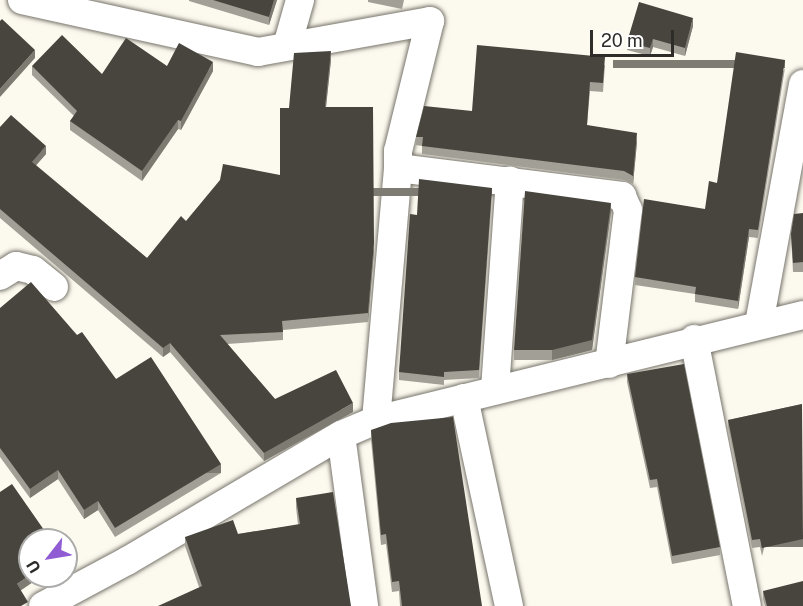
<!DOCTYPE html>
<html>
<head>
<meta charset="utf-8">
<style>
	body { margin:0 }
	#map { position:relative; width:803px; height:606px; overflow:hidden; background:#fcf9ef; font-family:"Public Sans",sans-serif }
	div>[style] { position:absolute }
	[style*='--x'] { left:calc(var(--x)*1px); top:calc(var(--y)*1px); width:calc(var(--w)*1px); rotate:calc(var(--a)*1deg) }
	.roads { filter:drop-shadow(0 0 2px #77746b) drop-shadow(0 0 2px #77746b) }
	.street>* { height:28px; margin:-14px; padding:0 14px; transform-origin:14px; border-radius:14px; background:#fff }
	.wall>* { inset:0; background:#a29f96 }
	.shaded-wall>* { inset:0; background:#7d7b72; transform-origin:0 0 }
	.building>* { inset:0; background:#47453d }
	span { translate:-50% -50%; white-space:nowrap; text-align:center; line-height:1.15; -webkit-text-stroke:6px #fff; paint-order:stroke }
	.north { position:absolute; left:18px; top:528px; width:60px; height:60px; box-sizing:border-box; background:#fff; border:2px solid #ababa9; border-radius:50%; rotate:239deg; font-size:16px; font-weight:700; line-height:24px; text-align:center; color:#2d2c28 }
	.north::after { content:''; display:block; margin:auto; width:21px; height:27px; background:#905cd4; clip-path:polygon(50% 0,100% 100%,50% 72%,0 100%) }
	.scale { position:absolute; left:590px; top:30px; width:84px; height:27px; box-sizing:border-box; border:3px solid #2d2c28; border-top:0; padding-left:8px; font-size:18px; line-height:21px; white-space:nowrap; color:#2d2c28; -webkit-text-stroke:4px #fff; paint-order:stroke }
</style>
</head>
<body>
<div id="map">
	<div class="roads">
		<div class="street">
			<i style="--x:22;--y:0;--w:242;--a:12.4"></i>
			<i style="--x:258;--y:52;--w:175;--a:-10.2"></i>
			<i style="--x:430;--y:21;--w:134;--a:103.8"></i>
			<i style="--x:398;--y:151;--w:17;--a:90"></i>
			<i style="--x:287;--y:46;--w:48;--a:-74.2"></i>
			<i style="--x:0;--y:276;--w:19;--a:-32"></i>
			<i style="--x:16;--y:266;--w:17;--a:13"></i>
			<i style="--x:33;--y:270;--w:27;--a:39"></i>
			<i style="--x:759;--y:324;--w:244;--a:-79.6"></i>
			<i style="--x:694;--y:339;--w:272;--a:78.8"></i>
			<i style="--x:495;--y:389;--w:209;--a:-85.9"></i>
			<i style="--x:464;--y:398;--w:213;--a:77.8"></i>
			<i style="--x:376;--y:420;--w:253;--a:-85"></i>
			<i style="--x:398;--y:168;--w:226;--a:7.1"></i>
			<i style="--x:622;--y:196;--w:15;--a:67"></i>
			<i style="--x:628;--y:210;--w:155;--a:97"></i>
			<i style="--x:341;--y:435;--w:173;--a:82.3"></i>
			<i style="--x:43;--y:606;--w:95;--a:-28.2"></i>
			<i style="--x:127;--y:561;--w:248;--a:-30.5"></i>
			<i style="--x:341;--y:435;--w:38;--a:-23"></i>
			<i style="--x:376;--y:420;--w:440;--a:-13.8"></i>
		</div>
	</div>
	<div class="wall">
		<i style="clip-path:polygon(189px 0,277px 0,269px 25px,189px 1px)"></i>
		<i style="clip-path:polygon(368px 0,404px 0,402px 9px,368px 2px)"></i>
		<i style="clip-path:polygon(693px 26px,685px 56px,653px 47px,650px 56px,627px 50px,627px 42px)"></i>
		<i style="clip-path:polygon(331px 60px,326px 107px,374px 251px,368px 322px,283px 330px,283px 340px,227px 344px,275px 399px,353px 412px,264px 461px,170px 352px,163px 357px,0 218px,0 127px,46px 154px,36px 165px,147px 258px,186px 221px,280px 175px,289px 108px)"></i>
		<i style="clip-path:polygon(605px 65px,603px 92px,590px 91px,587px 125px,637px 142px,633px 184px,624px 180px,422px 154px,422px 146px,416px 145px,416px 137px,472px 111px)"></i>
		<i style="clip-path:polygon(32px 66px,102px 74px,167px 66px,213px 71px,181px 130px,178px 129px,142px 181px,70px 130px,70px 121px,74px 116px,32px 75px)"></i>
		<i style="clip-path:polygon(785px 68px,758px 238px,749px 237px,738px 309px,695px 302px,695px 294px,635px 285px,635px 277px,705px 209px,717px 183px)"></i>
		<i style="clip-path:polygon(492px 196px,479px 378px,444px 380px,444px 385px,399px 380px,399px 372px,417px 215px)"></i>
		<i style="clip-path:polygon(611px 212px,592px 350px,552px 360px,514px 360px,514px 350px)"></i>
		<i style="clip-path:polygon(803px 213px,803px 272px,793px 272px,791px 234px)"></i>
		<i style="clip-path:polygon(0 308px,77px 335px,116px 379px,221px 473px,115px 537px,98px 510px,84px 519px,58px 479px,30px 498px,0 457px)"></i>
		<i style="clip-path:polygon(627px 374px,720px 547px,720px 555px,672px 564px,657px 487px,650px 488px,627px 382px)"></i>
		<i style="clip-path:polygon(802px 404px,762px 556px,760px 547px,752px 548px,728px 427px,728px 420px)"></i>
		<i style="clip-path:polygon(371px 430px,482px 606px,400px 606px,399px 591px,392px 592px,386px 544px,381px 545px,371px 440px)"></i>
		<i style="clip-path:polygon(296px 498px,351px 606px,199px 587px,185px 546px,185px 537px,238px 534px,298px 525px,296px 507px)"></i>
		<i style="clip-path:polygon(763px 591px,803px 606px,765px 606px,763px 599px)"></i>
	</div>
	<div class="shaded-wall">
		<i style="clip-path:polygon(274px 0,277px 0,269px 25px,269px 17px)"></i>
		<i style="clip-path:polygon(693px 18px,693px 26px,685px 56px,685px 48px)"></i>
		<i style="clip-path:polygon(653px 39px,653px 47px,650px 56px,650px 48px)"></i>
		<i style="clip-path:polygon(35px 50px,35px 58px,0 97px,0 89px)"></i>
		<i style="clip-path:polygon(331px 51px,331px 60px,325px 116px,325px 107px)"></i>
		<i style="left:785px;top:60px;width:8px;height:172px;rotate:90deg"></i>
		<i style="clip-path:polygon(213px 62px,213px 71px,181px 130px,181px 121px)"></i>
		<i style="clip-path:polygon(178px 120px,178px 129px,142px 181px,142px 171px)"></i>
		<i style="clip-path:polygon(637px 133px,637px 142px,633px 184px,633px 176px)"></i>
		<i style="clip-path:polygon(46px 146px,46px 154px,32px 170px,32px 162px)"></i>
		<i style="left:492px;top:188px;width:8px;height:182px;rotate:90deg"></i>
		<i style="clip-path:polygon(611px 203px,611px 212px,592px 350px,552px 360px,552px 350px)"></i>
		<i style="clip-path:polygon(749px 229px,749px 237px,738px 309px,738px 301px)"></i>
		<i style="clip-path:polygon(374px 243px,374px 251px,368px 322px,368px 313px)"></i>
		<i style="clip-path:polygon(170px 343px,170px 352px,163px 357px,163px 348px)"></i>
		<i style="clip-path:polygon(353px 403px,353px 412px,264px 461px,264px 453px)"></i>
		<i style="left:221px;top:464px;width:9px;height:124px;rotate:90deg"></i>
		<i style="clip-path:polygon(58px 470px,58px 479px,30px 498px,30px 489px)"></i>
		<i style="clip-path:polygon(98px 501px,98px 510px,84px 519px,84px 510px)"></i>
		<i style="left:803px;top:539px;width:8px;height:42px;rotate:90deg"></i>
		<i style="clip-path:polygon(30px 575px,30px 576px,42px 576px,17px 593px,17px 584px)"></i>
	</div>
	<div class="building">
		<i style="clip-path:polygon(213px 0,274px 0,269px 17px)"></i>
		<i style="clip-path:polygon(639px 2px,693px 18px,685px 48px,653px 39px,650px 48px,627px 42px)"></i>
		<i style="clip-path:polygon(2px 19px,35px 50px,0 89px,0 21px)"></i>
		<i style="clip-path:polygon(62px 35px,102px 74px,126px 38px,167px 66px,179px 43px,213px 62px,181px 121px,178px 120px,142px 171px,70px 121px,77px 111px,32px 66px)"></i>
		<i style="clip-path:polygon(477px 45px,605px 57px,603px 83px,590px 82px,587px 125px,637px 133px,633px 176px,624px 171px,422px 146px,423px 137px,416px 137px,424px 106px,472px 111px)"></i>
		<i style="clip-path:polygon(331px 51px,325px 107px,373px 107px,374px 243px,368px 313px,282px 321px,283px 332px,220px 335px,275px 399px,336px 370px,353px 403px,264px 453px,170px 343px,163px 348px,0 209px,0 127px,11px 115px,46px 146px,32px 162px,147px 258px,181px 216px,186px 221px,220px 180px,223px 164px,280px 175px,280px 108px,289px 108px,294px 53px)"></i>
		<i style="clip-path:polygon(736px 52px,785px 60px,758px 230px,749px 229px,738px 301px,695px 294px,696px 287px,635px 277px,644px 199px,705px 209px,709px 181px,717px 183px)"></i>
		<i style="clip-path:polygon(419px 179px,492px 188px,479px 370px,444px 372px,444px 377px,399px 372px,410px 214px,417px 215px)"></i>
		<i style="clip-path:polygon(525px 191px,611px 203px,592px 340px,552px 350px,514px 350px)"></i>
		<i style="clip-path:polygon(803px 213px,803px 262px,793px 263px,791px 234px,794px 214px)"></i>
		<i style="clip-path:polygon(31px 282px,77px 335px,82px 332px,116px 379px,151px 357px,221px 464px,115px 528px,98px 501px,84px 510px,58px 470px,30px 489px,0 448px,0 308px)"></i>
		<i style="clip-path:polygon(684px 364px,720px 547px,672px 556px,657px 479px,650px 480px,627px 374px)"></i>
		<i style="clip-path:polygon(802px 404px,803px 539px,762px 548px,760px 539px,752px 540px,728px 420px)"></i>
		<i style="clip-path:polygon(453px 417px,482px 606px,402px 606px,399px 581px,392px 582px,386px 534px,381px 535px,371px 430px,391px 423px)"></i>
		<i style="clip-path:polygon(12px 484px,51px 540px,30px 540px,30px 575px,17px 584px,28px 602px,21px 606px,0 606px,0 492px)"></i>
		<i style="clip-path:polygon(333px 492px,351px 606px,158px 606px,202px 586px,185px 537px,233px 520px,238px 534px,300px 524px,296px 498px)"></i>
		<i style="clip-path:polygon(803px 581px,803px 606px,767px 606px,763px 591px)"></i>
	</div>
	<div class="north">U</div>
	<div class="scale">20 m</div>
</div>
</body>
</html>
